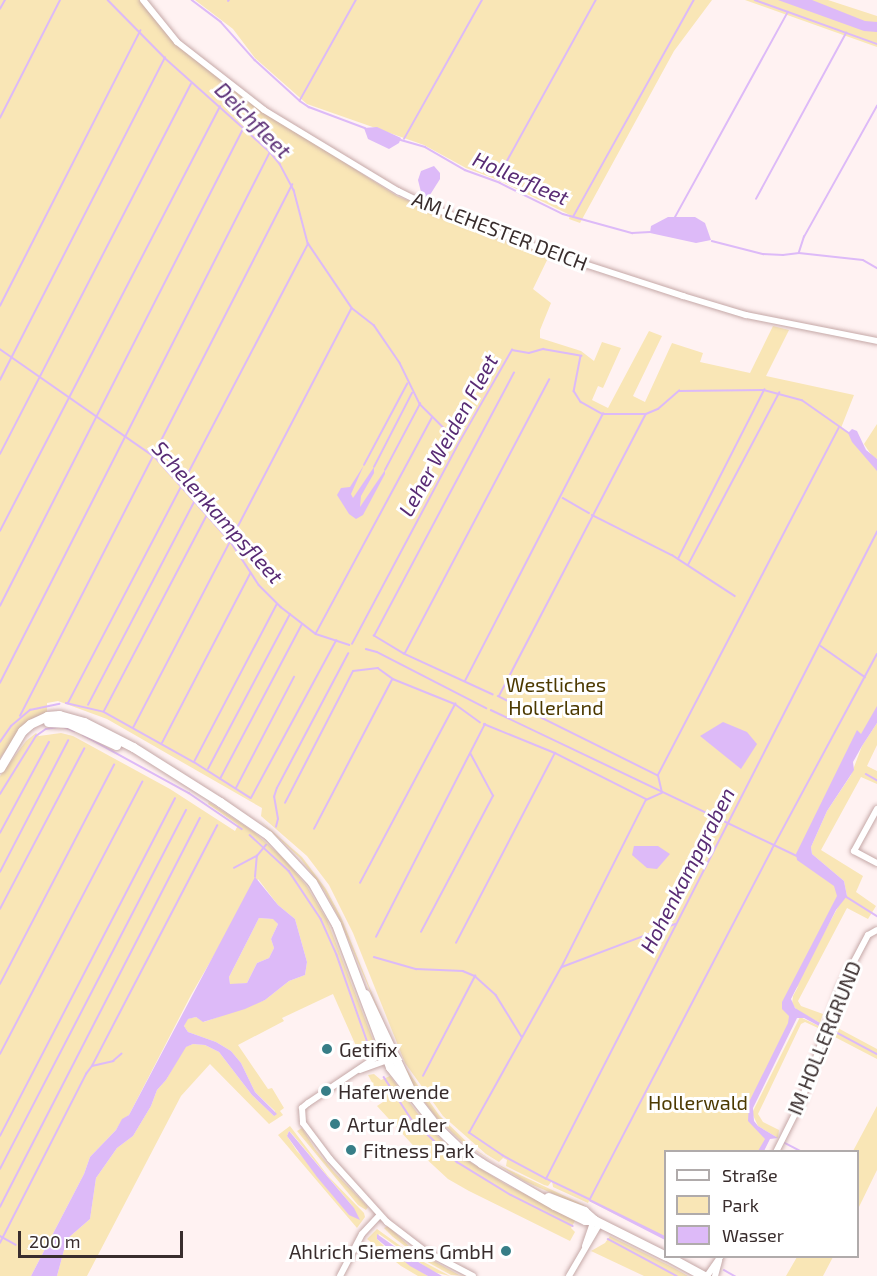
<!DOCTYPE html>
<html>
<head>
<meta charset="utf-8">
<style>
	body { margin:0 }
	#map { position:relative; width:877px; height:1276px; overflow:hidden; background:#fff2f2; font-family:"Exo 2",sans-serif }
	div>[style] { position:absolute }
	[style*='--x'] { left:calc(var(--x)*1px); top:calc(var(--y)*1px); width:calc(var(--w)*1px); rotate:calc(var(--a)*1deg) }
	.green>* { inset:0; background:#f9e6b6 }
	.water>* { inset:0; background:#ddbaf8 }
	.stream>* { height:1.5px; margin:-0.75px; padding:0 0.75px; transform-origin:0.75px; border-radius:0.75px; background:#ddbaf8 }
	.roads { filter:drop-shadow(0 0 2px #c5a8a7) drop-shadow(0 0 2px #c5a8a7) }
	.minor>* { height:6px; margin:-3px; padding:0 3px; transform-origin:3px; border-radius:3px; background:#fff }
	.primary>* { height:9px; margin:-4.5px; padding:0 4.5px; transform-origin:4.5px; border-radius:4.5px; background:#fff }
	.trunk>* { height:9px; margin:-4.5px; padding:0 4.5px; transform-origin:4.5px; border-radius:4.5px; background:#fff }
	.dots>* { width:16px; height:16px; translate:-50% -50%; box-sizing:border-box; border:3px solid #fff; border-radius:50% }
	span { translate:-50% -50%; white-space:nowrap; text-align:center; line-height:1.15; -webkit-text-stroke:6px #fff; paint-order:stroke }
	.street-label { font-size:20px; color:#392d2d }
	.park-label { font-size:20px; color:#4c3900 }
	.poi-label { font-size:20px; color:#392d2d }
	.left { translate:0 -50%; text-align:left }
	.right { translate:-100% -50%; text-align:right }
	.water-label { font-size:21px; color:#582b74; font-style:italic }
	.legend { position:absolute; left:664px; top:1150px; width:195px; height:108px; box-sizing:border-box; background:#fff; border:2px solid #b0abab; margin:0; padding:8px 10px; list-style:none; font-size:18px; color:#392d2d }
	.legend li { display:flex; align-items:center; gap:12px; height:30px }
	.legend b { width:30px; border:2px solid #b0abab }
	.scale { position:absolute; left:18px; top:1231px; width:165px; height:27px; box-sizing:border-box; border:3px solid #392d2d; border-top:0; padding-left:8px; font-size:18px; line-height:21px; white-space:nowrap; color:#392d2d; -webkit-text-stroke:4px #fff; paint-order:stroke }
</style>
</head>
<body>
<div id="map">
	<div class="green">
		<i style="clip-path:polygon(0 0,140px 0,175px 42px,306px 138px,397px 196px,549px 256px,533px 289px,551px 303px,540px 330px,540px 338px,581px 351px,594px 361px,602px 342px,621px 348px,603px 388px,598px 386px,592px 400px,608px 408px,649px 331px,662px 336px,633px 396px,645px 402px,672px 343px,703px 353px,700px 362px,750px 373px,773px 326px,789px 330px,766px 376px,854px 395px,841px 428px,852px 435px,877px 467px,877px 709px,800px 856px,838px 878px,843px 895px,811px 956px,842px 900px,847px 896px,844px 881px,812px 854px,811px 847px,827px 811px,851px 775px,862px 746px,877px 723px,877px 745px,867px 766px,877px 771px,877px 784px,861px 777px,821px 850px,863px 876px,856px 892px,876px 906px,868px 919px,847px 908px,798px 1001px,801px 1006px,823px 1014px,820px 1023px,798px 1011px,792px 1004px,793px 996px,799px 985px,788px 999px,794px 1014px,750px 1110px,751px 1120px,769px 1138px,762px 1151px,666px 1152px,665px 1239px,589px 1201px,588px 1203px,553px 1187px,552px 1181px,548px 1186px,544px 1185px,506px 1166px,507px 1160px,503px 1158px,499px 1162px,486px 1154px,443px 1116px,405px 1063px,353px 933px,329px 885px,307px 856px,261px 816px,262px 808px,107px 719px,58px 701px,47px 703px,47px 712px,29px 720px,0 758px)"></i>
		<i style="clip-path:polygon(195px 0,712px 0,674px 51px,580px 223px,569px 219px,570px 215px,498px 180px,466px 168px,424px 145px,307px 104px,255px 58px,233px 29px)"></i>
		<i style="clip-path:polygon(745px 0,828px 0,877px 16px,877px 47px)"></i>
		<i style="clip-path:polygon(877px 424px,877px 459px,872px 456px,864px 444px)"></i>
		<i style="clip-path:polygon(36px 733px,39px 736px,61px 733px,73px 736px,170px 789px,235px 831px,238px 825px,208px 804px,209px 802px,254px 832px,284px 859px,306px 885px,327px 920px,373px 1040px,365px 1044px,365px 1051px,360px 1055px,333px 994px,282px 1018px,284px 1021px,238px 1045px,268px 1089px,272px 1088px,284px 1108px,280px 1111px,283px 1115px,269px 1124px,210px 1064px,181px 1096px,87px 1276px,57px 1276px,67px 1239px,90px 1219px,96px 1178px,117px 1148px,133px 1136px,151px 1106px,157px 1090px,166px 1080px,185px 1047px,193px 1044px,205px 1045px,219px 1052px,252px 1095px,274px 1116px,275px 1111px,255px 1092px,241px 1063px,231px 1051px,216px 1042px,188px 1032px,184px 1026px,187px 1019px,196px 1017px,204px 1022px,265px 1000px,289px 981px,305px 975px,307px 962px,295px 919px,278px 905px,258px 879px,191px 995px,129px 1115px,122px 1120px,116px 1130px,90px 1157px,84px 1174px,31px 1276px,0 1276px,0 776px,26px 741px)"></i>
		<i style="clip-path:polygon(257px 818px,302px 857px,326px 889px,341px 917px,389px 1035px,339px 918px,324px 890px,300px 858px)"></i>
		<i style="clip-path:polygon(259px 918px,274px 919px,278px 924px,271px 939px,274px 948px,269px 958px,257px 963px,247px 983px,230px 985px,229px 977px)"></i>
		<i style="clip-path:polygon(800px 1017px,819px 1026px,818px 1028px,805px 1022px,801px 1024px,758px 1114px,763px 1122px,779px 1130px,778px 1138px,758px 1126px,752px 1113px)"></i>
		<i style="clip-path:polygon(834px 1026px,877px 1049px,877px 1059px,831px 1035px,830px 1031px)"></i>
		<i style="clip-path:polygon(402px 1063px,439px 1115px,473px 1148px,497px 1164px,584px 1205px,583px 1207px,524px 1181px,462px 1142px,436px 1117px,415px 1089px)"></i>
		<i style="clip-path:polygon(374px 1074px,381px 1080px,390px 1076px,430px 1130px,464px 1158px,505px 1184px,576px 1219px,571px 1228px,575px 1232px,570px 1241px,469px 1191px,448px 1179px,421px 1154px,377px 1106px,383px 1102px,368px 1075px)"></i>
		<i style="clip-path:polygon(877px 1106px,877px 1170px,858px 1209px,858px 1152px,853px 1151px)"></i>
		<i style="clip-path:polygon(evenodd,290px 1126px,328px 1176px,364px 1213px,365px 1217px,357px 1228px,278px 1135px,290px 1126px,289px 1131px,293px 1135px,354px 1208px,297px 1151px,287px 1136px,289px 1131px)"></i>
		<i style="clip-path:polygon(302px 1128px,315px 1149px,334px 1172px,368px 1207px,366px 1210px,358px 1205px,297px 1131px)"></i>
		<i style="clip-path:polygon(388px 1226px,411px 1248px,459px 1275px,467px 1276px,451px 1275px,422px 1259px,393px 1237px,384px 1228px)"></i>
		<i style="clip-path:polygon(377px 1229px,420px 1260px,450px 1276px,433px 1272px,379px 1234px,377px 1239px,388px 1250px,428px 1276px,418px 1276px,401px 1266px,367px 1239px)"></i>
		<i style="clip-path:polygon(610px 1236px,674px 1268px,688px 1276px,644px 1276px,591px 1251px,605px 1243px)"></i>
		<i style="clip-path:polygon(797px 1257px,797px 1256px,833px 1257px,823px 1276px,786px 1276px)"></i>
	</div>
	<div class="water">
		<i style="clip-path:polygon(778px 0,812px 0,865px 21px,877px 22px,877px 32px,864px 31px)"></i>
		<i style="clip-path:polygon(377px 127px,401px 138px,399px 143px,389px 149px,368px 139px,364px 128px)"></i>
		<i style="clip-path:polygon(434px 166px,440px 173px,440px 179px,428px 198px,422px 196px,418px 180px,421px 171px)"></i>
		<i style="clip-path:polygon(668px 217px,695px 217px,705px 223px,711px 240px,696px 243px,650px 233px,651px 226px)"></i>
		<i style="clip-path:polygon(852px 429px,857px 431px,866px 450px,877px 459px,877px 471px,852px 442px,848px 433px)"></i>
		<i style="clip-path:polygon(364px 465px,351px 494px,353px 498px,374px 467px,374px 473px,361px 496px,360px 507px,385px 470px,385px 474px,363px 515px,356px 519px,349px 514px,337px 495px,341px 488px,350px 487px)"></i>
		<i style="clip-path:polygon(877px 706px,877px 723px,862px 746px,853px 762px,854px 770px,827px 811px,811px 847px,812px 854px,844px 881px,847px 896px,836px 910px,791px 999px,795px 1008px,820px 1023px,819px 1026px,804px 1018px,797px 1018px,753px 1108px,754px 1121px,758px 1126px,778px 1138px,770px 1139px,764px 1151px,758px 1151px,765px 1139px,748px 1121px,749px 1102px,788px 1023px,789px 1016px,782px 1009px,782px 1002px,837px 896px,834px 886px,797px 860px,796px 854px,856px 732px,857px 730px,861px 734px)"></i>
		<i style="clip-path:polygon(723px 722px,747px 732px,757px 744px,741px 769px,700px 736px)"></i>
		<i style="clip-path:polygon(634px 846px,658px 846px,670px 854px,657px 869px,647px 868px,632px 855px)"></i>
		<i style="clip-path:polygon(evenodd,255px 877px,278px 905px,295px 919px,307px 962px,305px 975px,289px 981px,265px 1000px,245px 1009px,203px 1022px,196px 1017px,188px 1019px,184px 1026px,188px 1032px,216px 1042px,231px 1051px,241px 1063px,255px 1092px,277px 1114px,274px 1116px,252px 1095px,219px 1052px,205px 1045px,193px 1044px,186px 1047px,166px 1080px,157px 1090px,151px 1106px,133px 1136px,117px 1148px,96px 1178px,90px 1219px,67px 1239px,57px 1276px,31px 1276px,84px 1174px,90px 1157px,116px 1130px,122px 1119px,129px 1115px,255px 877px,259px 918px,273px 919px,278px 924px,271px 939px,274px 948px,269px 958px,257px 963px,247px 983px,230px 984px,229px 977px,259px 918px)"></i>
		<i style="clip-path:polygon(289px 1131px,354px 1208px,360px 1220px,349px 1215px,317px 1177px,287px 1136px)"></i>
		<i style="clip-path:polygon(590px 1199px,665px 1236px,665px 1240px,589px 1201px)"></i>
		<i style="clip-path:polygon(377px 1234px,408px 1256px,442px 1276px,428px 1276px,410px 1266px,377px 1239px)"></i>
	</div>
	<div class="stream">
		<i style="--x:108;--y:0;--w:81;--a:45.5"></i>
		<i style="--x:165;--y:58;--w:141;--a:41.8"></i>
		<i style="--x:270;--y:152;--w:16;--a:50"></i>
		<i style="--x:280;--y:164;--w:30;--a:62"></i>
		<i style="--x:294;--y:190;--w:55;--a:75.2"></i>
		<i style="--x:308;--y:243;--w:78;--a:55.9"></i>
		<i style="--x:352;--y:308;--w:28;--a:38"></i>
		<i style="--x:374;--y:325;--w:46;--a:55.6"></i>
		<i style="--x:400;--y:363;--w:46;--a:64"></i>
		<i style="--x:420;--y:404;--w:37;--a:45"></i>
		<i style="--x:192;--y:0;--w:36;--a:37"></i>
		<i style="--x:221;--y:22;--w:51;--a:48.2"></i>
		<i style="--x:255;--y:60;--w:61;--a:42.3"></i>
		<i style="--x:300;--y:101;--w:11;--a:34"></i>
		<i style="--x:309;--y:107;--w:60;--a:20.6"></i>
		<i style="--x:755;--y:0;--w:130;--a:19.8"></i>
		<i style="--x:228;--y:1;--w:1;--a:-45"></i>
		<i style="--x:0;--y:9;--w:10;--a:-61"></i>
		<i style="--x:300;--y:100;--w:115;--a:-60.8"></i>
		<i style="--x:0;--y:118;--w:132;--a:-63"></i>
		<i style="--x:404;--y:139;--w:159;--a:-60.7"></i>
		<i style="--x:401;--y:140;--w:25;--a:16"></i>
		<i style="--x:425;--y:147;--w:46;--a:29.9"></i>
		<i style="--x:465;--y:170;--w:37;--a:20"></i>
		<i style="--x:500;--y:183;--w:70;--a:26.2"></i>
		<i style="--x:563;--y:214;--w:72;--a:15.4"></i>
		<i style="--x:632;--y:233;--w:18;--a:-3"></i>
		<i style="--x:502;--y:170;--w:194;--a:-61.1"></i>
		<i style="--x:756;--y:199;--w:189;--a:-61.5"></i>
		<i style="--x:573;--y:217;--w:248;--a:-60.9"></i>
		<i style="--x:674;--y:219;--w:236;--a:-61.2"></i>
		<i style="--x:712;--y:241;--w:53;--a:14.3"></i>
		<i style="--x:763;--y:254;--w:20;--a:3"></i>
		<i style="--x:783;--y:255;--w:16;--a:-7"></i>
		<i style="--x:799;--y:253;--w:64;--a:6.2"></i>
		<i style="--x:863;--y:260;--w:16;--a:30"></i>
		<i style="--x:799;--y:252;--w:16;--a:-72"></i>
		<i style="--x:804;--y:237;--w:150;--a:-60.9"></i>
		<i style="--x:0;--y:306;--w:309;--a:-63"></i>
		<i style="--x:0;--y:349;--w:189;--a:34.9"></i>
		<i style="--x:155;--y:457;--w:114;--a:48.2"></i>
		<i style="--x:231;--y:542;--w:51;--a:56.9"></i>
		<i style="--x:259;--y:585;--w:31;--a:45"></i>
		<i style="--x:281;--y:607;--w:44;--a:37.6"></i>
		<i style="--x:316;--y:634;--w:35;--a:18"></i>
		<i style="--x:0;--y:380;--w:362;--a:-62.9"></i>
		<i style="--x:0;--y:454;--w:416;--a:-62.7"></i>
		<i style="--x:364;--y:465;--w:92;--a:-62"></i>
		<i style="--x:374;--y:467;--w:83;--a:-62.8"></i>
		<i style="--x:385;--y:470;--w:75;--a:-62.1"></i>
		<i style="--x:563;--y:498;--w:30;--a:30"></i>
		<i style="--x:592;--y:515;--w:89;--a:26.6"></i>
		<i style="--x:672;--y:555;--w:75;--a:33.1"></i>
		<i style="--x:0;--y:531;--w:478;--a:-62.6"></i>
		<i style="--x:678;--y:559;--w:190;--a:-63"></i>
		<i style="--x:688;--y:565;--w:195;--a:-62.1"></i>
		<i style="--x:0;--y:606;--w:535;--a:-63"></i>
		<i style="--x:316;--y:633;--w:244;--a:-61.7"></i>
		<i style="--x:352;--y:644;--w:230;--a:-62"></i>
		<i style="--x:460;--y:441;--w:105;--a:-60.3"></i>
		<i style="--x:512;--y:350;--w:17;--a:10"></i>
		<i style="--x:529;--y:353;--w:15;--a:-16"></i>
		<i style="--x:543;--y:349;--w:39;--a:10"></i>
		<i style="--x:581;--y:356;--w:36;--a:101"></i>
		<i style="--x:574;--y:391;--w:13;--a:58"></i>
		<i style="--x:581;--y:402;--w:25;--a:29"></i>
		<i style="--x:603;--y:414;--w:43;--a:0"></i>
		<i style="--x:646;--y:414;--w:13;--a:-23"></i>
		<i style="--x:658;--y:409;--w:28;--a:-41"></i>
		<i style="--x:679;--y:391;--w:85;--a:-0.7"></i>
		<i style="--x:764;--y:390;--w:39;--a:15"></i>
		<i style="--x:802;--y:400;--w:57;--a:35.1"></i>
		<i style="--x:821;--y:646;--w:54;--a:35.2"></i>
		<i style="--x:366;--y:649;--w:11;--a:15"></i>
		<i style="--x:377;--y:652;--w:123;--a:27.2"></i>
		<i style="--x:405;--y:653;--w:309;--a:-62.2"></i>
		<i style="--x:465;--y:681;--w:301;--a:-62.7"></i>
		<i style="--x:0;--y:683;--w:596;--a:-63.05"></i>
		<i style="--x:493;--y:695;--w:98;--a:-155.3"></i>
		<i style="--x:404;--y:654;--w:35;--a:-149"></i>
		<i style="--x:374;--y:636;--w:298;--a:-62"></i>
		<i style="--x:498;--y:696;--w:178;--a:26.4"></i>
		<i style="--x:499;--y:696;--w:317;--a:-62.5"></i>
		<i style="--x:66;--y:703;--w:39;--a:13"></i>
		<i style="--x:104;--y:712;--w:103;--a:29.1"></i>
		<i style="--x:194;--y:762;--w:67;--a:32.3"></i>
		<i style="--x:251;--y:798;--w:179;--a:-61.6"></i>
		<i style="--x:68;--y:703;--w:518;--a:-62.4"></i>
		<i style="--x:88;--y:705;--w:229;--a:-62.4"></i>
		<i style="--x:491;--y:710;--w:341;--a:25.5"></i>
		<i style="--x:104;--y:711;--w:219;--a:-62.3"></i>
		<i style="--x:20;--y:716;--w:597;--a:-62.88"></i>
		<i style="--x:484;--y:724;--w:77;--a:22.2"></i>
		<i style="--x:555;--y:753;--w:102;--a:26.8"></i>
		<i style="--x:64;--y:727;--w:11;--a:22"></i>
		<i style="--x:133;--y:728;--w:472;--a:-62.5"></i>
		<i style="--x:83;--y:735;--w:121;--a:28.7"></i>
		<i style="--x:189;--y:793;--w:64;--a:34.2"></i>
		<i style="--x:0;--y:742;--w:19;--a:-55"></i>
		<i style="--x:11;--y:726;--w:25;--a:-40"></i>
		<i style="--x:30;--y:710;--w:30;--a:-12"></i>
		<i style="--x:162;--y:743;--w:191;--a:-62.5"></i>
		<i style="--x:194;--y:762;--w:178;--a:-62.3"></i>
		<i style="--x:208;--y:769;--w:175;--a:-62.1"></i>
		<i style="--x:866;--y:774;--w:13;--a:29"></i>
		<i style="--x:220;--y:779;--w:175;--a:-62.1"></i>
		<i style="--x:236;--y:788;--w:125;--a:-62.4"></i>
		<i style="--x:0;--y:794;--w:68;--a:-58.2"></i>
		<i style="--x:36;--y:736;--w:12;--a:-35"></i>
		<i style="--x:46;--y:729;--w:13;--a:-9"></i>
		<i style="--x:285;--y:803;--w:148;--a:-62.7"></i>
		<i style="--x:353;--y:671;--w:25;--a:-7"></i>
		<i style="--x:378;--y:668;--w:19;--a:36"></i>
		<i style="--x:393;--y:679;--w:67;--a:22"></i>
		<i style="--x:455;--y:704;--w:31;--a:36"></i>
		<i style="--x:276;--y:827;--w:8;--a:-76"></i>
		<i style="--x:278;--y:819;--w:22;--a:-100"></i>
		<i style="--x:274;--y:797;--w:9;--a:-72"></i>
		<i style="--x:277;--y:788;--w:152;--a:-62.1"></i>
		<i style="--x:314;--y:829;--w:168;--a:-62.4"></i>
		<i style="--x:0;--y:833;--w:103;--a:-61.7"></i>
		<i style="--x:250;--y:835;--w:53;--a:42.7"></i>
		<i style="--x:289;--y:871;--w:58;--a:56.3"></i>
		<i style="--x:321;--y:919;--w:39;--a:66"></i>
		<i style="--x:337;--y:955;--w:93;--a:70.6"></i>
		<i style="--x:234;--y:868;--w:26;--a:-28"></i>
		<i style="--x:0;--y:872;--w:148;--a:-62.6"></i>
		<i style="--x:255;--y:877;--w:21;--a:-85"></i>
		<i style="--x:257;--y:856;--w:14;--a:-51"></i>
		<i style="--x:360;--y:883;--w:203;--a:-62"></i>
		<i style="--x:845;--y:896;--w:38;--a:32"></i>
		<i style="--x:0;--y:909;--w:181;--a:-62.3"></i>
		<i style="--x:421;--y:932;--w:154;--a:-62.1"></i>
		<i style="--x:493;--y:796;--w:47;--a:-118.2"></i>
		<i style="--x:376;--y:937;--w:239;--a:-62.9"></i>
		<i style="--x:456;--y:943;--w:214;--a:-62.5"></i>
		<i style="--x:374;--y:957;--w:44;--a:15.9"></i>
		<i style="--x:416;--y:969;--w:47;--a:2.4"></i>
		<i style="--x:463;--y:971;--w:13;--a:23"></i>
		<i style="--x:475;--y:976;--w:28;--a:42"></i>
		<i style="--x:496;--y:995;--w:49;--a:58.2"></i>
		<i style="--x:562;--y:967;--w:121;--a:-20.8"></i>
		<i style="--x:0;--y:984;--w:247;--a:-62.5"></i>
		<i style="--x:830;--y:1029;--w:53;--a:28"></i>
		<i style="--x:0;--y:1054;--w:307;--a:-62.4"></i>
		<i style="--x:92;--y:1066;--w:271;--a:-62.5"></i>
		<i style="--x:423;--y:1076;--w:113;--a:-62.5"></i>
		<i style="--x:384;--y:1077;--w:51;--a:56.9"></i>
		<i style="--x:412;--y:1120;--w:62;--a:43"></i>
		<i style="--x:457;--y:1162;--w:63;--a:31.4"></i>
		<i style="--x:511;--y:1195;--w:69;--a:26.6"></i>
		<i style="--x:0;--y:1136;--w:380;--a:-62.6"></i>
		<i style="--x:785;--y:1143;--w:20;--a:27"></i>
		<i style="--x:0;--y:1169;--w:404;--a:-62.6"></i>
		<i style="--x:546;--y:1179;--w:49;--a:-151.9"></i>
		<i style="--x:503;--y:1156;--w:41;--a:-145.9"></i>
		<i style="--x:469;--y:1133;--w:189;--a:-60.9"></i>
		<i style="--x:561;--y:968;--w:188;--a:-63.2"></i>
		<i style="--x:646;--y:800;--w:17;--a:-24"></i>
		<i style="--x:662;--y:793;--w:18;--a:-103"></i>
		<i style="--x:658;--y:775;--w:391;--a:-62.5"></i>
		<i style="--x:590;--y:1199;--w:394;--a:-62.5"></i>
		<i style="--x:772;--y:849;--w:221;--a:-61.7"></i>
		<i style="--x:590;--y:1200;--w:49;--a:-154.5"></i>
		<i style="--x:546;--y:1179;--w:727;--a:-62.91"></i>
		<i style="--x:0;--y:1207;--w:437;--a:-62.8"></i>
		<i style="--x:0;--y:1236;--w:18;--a:29"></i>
		<i style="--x:608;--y:1239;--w:78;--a:28.2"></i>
		<i style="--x:0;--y:1243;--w:190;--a:-63"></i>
		<i style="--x:86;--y:1074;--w:10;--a:-53"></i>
		<i style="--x:92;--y:1066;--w:22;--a:-13"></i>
		<i style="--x:113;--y:1061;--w:11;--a:-41"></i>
		<i style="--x:724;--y:1270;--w:13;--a:29"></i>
	</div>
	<div class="roads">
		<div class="minor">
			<i style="--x:143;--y:0;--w:54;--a:51"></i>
			<i style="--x:177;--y:42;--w:110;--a:38"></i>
			<i style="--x:264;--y:110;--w:157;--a:31.2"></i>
			<i style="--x:398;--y:191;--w:39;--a:26"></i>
			<i style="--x:433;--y:208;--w:133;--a:20.8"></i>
			<i style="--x:557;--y:255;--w:133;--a:18"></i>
			<i style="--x:683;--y:296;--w:66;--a:16.8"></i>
			<i style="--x:746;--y:315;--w:134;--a:11.2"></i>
			<i style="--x:877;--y:809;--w:48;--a:118.7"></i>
			<i style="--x:854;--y:851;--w:26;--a:28"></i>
			<i style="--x:387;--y:1050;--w:95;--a:146.1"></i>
			<i style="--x:308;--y:1103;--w:8;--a:140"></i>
			<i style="--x:302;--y:1108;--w:15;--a:86"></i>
			<i style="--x:303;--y:1123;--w:45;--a:53.1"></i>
			<i style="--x:330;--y:1159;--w:85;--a:47.9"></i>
			<i style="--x:387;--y:1222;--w:48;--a:37.3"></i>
			<i style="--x:425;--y:1251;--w:54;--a:27.5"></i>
			<i style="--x:360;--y:1070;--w:33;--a:-20"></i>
			<i style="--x:776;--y:1152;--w:56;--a:-63.4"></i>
			<i style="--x:801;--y:1102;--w:120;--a:-71.1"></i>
			<i style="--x:840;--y:988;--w:60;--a:-62.2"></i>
			<i style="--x:868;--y:935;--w:10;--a:-29"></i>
			<i style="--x:585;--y:1246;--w:28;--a:-71"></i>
			<i style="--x:340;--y:1276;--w:47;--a:-62.4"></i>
			<i style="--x:362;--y:1234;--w:26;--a:-47"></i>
			<i style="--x:569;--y:1276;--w:61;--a:-59.7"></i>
			<i style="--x:707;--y:1276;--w:24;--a:-55"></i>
			<i style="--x:715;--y:1276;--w:16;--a:-75"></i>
		</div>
		<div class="primary">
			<i style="--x:220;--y:802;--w:58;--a:34.5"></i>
			<i style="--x:268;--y:835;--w:64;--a:46.9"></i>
			<i style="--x:312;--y:882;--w:48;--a:60.3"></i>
			<i style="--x:336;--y:924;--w:153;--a:69.3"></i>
			<i style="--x:390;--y:1067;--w:76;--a:51.9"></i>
			<i style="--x:437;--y:1127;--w:30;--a:44"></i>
			<i style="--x:459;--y:1148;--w:27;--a:34"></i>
			<i style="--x:481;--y:1163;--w:84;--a:29.9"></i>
			<i style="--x:554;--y:1205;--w:34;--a:26"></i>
			<i style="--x:585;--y:1220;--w:9;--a:0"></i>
			<i style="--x:594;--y:1220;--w:80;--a:26.6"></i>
			<i style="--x:365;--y:994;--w:103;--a:64.7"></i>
			<i style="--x:548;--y:1197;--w:39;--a:21"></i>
			<i style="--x:584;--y:1211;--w:13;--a:42"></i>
			<i style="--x:667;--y:1256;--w:42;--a:28.4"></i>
		</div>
		<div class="trunk">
			<i style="--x:48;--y:722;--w:20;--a:3"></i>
			<i style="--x:68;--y:723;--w:53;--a:24.6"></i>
			<i style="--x:0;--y:768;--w:43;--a:-59.3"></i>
			<i style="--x:22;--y:731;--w:11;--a:-41"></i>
			<i style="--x:30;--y:724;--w:19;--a:-25"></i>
			<i style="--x:47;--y:716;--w:12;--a:-5"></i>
			<i style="--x:59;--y:715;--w:26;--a:16"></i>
			<i style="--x:84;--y:722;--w:55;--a:27"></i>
			<i style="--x:133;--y:747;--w:103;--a:32.3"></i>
		</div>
	</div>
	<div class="dots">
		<i style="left:327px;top:1049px;background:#377e87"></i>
		<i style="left:326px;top:1091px;background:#377e87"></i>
		<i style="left:335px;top:1124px;background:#377e87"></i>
		<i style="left:351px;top:1150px;background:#377e87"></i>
		<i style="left:506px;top:1251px;background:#377e87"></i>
	</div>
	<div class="street-label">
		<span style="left:500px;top:231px;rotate:21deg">AM LEHESTER DEICH</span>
		<span style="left:824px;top:1038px;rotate:-68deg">IM HOLLERGRUND</span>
	</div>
	<div class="park-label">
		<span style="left:556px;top:696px">Westliches<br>Hollerland</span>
		<span style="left:698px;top:1102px">Hollerwald</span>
	</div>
	<div class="poi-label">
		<span class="left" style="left:339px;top:1049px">Getifix</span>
		<span class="left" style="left:338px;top:1091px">Haferwende</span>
		<span class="left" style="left:347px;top:1124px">Artur Adler</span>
		<span class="left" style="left:363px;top:1150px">Fitness Park</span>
		<span class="right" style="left:494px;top:1251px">Ahlrich Siemens GmbH</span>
	</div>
	<div class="water-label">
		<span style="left:253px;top:120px;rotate:45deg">Deichfleet</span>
		<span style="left:521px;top:178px;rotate:24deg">Hollerfleet</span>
		<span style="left:448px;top:435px;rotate:-61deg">Leher Weiden Fleet</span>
		<span style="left:218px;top:512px;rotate:48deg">Schelenkampsfleet</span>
		<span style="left:687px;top:870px;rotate:-63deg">Hohenkampgraben</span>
	</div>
	<ul class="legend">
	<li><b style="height:8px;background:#fff"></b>Straße</li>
	<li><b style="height:16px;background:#f9e6b6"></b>Park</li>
	<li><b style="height:16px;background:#ddbaf8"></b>Wasser</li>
	</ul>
	<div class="scale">200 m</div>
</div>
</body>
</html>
